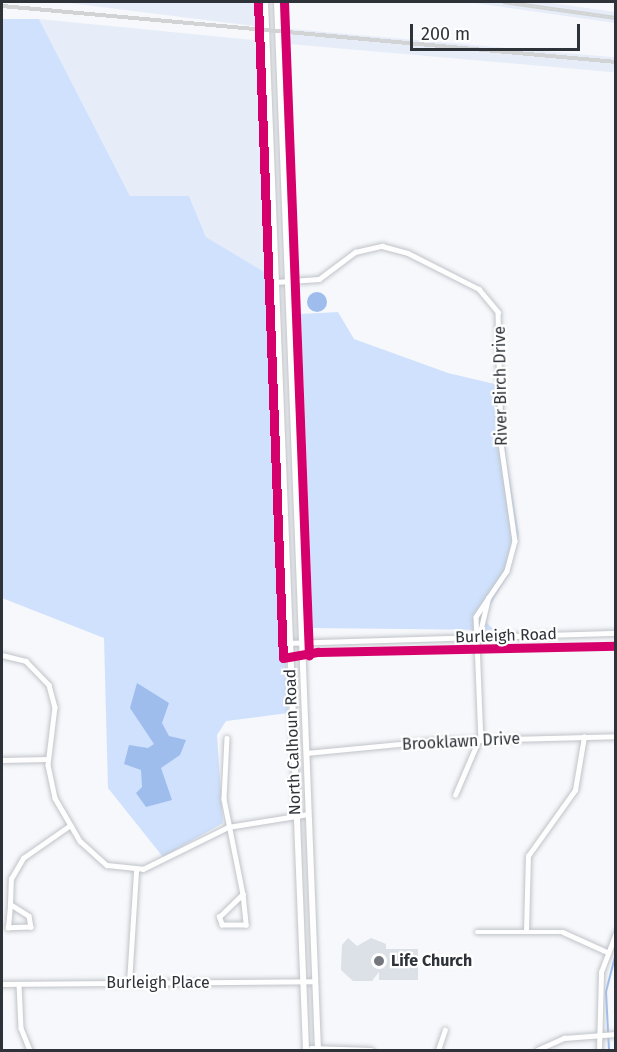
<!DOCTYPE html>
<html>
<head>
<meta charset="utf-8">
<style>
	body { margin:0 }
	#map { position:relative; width:617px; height:1052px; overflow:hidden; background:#f6f8fb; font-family:"Fira Sans",sans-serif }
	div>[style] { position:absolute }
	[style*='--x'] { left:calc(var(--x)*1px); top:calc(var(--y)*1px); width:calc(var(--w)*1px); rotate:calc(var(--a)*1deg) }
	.built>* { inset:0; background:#e7edf8; transform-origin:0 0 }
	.green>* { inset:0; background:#cfe1fd }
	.water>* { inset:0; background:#9ebded }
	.round { border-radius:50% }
	.stream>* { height:1.5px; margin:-0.75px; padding:0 0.75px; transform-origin:0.75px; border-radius:0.75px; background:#9ebded }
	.building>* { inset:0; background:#dce0e7 }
	.roads { filter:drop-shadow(0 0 2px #c0c3c8) drop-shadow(0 0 2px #c0c3c8) }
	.minor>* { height:4.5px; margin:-2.25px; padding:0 2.25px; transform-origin:2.25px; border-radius:2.25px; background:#fefefe }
	.tertiary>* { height:5px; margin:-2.5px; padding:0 2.5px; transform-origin:2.5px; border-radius:2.5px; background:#fefefe }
	.secondary>* { height:6px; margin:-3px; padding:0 3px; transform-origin:3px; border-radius:3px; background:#fefefe }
	.rail>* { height:4px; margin-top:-2px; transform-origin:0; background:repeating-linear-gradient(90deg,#fff 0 4.5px,#d1d3d4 0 9px); box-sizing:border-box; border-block:2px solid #d1d3d4 }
	.cycleway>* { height:9px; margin:-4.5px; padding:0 4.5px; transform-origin:4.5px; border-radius:4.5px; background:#d6006c }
	.dots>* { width:16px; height:16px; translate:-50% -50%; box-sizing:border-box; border:3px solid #fff; border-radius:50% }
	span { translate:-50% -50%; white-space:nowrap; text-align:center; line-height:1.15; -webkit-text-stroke:4.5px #fff; paint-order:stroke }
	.street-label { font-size:16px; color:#2e333a }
	.poi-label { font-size:16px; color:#2e333a; font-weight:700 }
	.left { translate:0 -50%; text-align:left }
	.frame { position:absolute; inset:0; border:3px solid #2e333a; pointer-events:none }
	.scale { position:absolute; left:410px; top:24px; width:170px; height:27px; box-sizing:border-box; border:3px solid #2e333a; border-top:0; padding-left:8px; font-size:18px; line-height:21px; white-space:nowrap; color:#2e333a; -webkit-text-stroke:4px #fff; paint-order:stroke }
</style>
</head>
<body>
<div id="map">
	<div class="built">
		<i style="clip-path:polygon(61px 2px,261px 2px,262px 27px)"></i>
		<i style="clip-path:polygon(467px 2px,544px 2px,615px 12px,615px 23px)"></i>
		<i style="clip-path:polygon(39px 19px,263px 41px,271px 276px,206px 237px,189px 196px,130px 196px)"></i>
		<i style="left:279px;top:28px;width:337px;height:15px;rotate:5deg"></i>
	</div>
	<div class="green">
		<i style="clip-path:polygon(2px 19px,39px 19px,130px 196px,189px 196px,206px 237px,271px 276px,288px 713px,226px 721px,217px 735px,223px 823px,163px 857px,108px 788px,104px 638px,2px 598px)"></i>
		<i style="clip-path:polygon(338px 312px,354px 339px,448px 373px,503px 386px,506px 456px,519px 534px,510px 572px,488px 609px,487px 623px,494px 630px,313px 628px,301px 314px)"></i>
	</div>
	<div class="water">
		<i class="round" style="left:307px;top:292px;width:20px;height:20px"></i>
		<i style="clip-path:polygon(137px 683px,169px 703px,162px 723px,169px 736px,186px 740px,180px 755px,161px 768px,172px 800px,146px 807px,136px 793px,142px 787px,141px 770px,124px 764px,129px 745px,148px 748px,154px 744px,130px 708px)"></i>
	</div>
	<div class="stream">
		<i style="--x:609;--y:1050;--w:58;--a:-93"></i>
		<i style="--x:606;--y:992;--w:40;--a:-75.6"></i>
	</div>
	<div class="building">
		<i style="clip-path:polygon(348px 938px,357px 946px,371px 938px,386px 944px,386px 949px,418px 949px,418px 980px,379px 980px,379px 972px,372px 981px,353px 981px,341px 970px,342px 945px)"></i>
	</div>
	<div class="roads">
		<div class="minor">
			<i style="--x:275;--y:282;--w:44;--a:-3.9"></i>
			<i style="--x:319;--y:279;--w:45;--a:-36.9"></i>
			<i style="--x:355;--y:252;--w:28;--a:-13"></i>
			<i style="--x:382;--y:246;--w:27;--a:15"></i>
			<i style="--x:408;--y:253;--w:80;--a:26.9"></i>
			<i style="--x:479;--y:289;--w:30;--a:50"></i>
			<i style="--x:498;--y:312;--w:131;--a:88.7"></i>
			<i style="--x:501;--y:443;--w:99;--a:81.9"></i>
			<i style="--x:515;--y:541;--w:31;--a:105"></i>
			<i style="--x:507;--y:571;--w:55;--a:124"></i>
			<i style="--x:476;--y:617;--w:122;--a:87.7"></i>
			<i style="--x:479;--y:637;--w:40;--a:-77"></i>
			<i style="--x:2;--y:655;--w:25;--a:14"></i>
			<i style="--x:26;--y:661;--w:33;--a:46"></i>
			<i style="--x:49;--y:685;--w:23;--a:75"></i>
			<i style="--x:55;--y:707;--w:58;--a:96.9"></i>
			<i style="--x:48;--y:765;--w:34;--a:78"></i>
			<i style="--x:55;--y:798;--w:50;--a:59.8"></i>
			<i style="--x:80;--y:841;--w:36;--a:42"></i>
			<i style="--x:107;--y:865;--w:36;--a:6"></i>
			<i style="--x:143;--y:869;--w:95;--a:-26.3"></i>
			<i style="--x:228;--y:827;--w:81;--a:-9.2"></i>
			<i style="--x:227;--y:738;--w:61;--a:92.8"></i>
			<i style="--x:224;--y:799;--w:97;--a:78.7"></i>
			<i style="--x:306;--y:753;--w:126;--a:-5.5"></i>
			<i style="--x:431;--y:741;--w:185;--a:-1.5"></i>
			<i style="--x:2;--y:760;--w:46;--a:-1.2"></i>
			<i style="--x:455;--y:795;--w:61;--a:-66.8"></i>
			<i style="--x:243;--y:894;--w:31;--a:84"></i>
			<i style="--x:246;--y:925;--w:24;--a:180"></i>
			<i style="--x:222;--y:925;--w:9;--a:-111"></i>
			<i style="--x:219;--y:917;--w:33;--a:-44"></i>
			<i style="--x:10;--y:904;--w:25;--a:-88"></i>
			<i style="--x:11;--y:879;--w:24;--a:-60"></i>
			<i style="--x:23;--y:858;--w:56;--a:-34.8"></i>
			<i style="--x:10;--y:904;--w:22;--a:32"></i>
			<i style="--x:29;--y:916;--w:11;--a:80"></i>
			<i style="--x:31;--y:927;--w:23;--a:178"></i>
			<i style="--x:8;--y:928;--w:24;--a:-85"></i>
			<i style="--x:526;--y:931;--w:75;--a:-88.5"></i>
			<i style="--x:528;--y:856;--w:81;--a:-54.5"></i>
			<i style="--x:575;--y:790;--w:54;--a:-80.4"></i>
			<i style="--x:477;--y:932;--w:86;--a:0"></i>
			<i style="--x:563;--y:932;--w:48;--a:24.4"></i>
			<i style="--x:129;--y:983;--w:112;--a:-86.4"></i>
			<i style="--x:19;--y:984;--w:44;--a:87.4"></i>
			<i style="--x:21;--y:1028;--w:24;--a:68"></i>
			<i style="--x:311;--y:1048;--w:60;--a:1.9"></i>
			<i style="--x:438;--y:1050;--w:21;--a:-71"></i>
			<i style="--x:537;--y:1050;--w:30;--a:-24"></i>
			<i style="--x:564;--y:1038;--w:52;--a:-4.4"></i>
			<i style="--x:599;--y:1050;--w:78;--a:-88.5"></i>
			<i style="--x:601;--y:972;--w:42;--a:-69"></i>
		</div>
		<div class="tertiary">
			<i style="--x:289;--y:643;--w:327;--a:-1.8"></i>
			<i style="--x:2;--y:984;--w:313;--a:-0.5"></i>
		</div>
		<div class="secondary">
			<i style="--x:265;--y:2;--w:1049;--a:87.76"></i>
			<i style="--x:277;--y:2;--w:1049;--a:87.76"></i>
		</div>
	</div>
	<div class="rail">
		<i style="--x:503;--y:2;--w:114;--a:8.1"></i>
		<i style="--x:2;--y:6;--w:617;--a:5.21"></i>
	</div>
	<div class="cycleway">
		<i style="--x:258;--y:2;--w:656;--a:87.82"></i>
		<i style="--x:283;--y:658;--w:36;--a:-10"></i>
		<i style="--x:318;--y:652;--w:298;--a:-1.2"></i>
		<i style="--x:284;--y:2;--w:654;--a:87.81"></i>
	</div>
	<div class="dots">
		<i style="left:379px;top:961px;background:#74787e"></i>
	</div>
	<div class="street-label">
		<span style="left:501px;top:386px;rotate:-91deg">River Birch Drive</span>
		<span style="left:506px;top:636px;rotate:-2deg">Burleigh Road</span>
		<span style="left:293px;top:742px;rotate:-92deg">North Calhoun Road</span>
		<span style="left:461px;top:742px;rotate:-3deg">Brooklawn Drive</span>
		<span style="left:158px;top:983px">Burleigh Place</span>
	</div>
	<div class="poi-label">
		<span class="left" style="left:391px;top:961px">Life Church</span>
	</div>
	<div class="frame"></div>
	<div class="scale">200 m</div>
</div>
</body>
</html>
